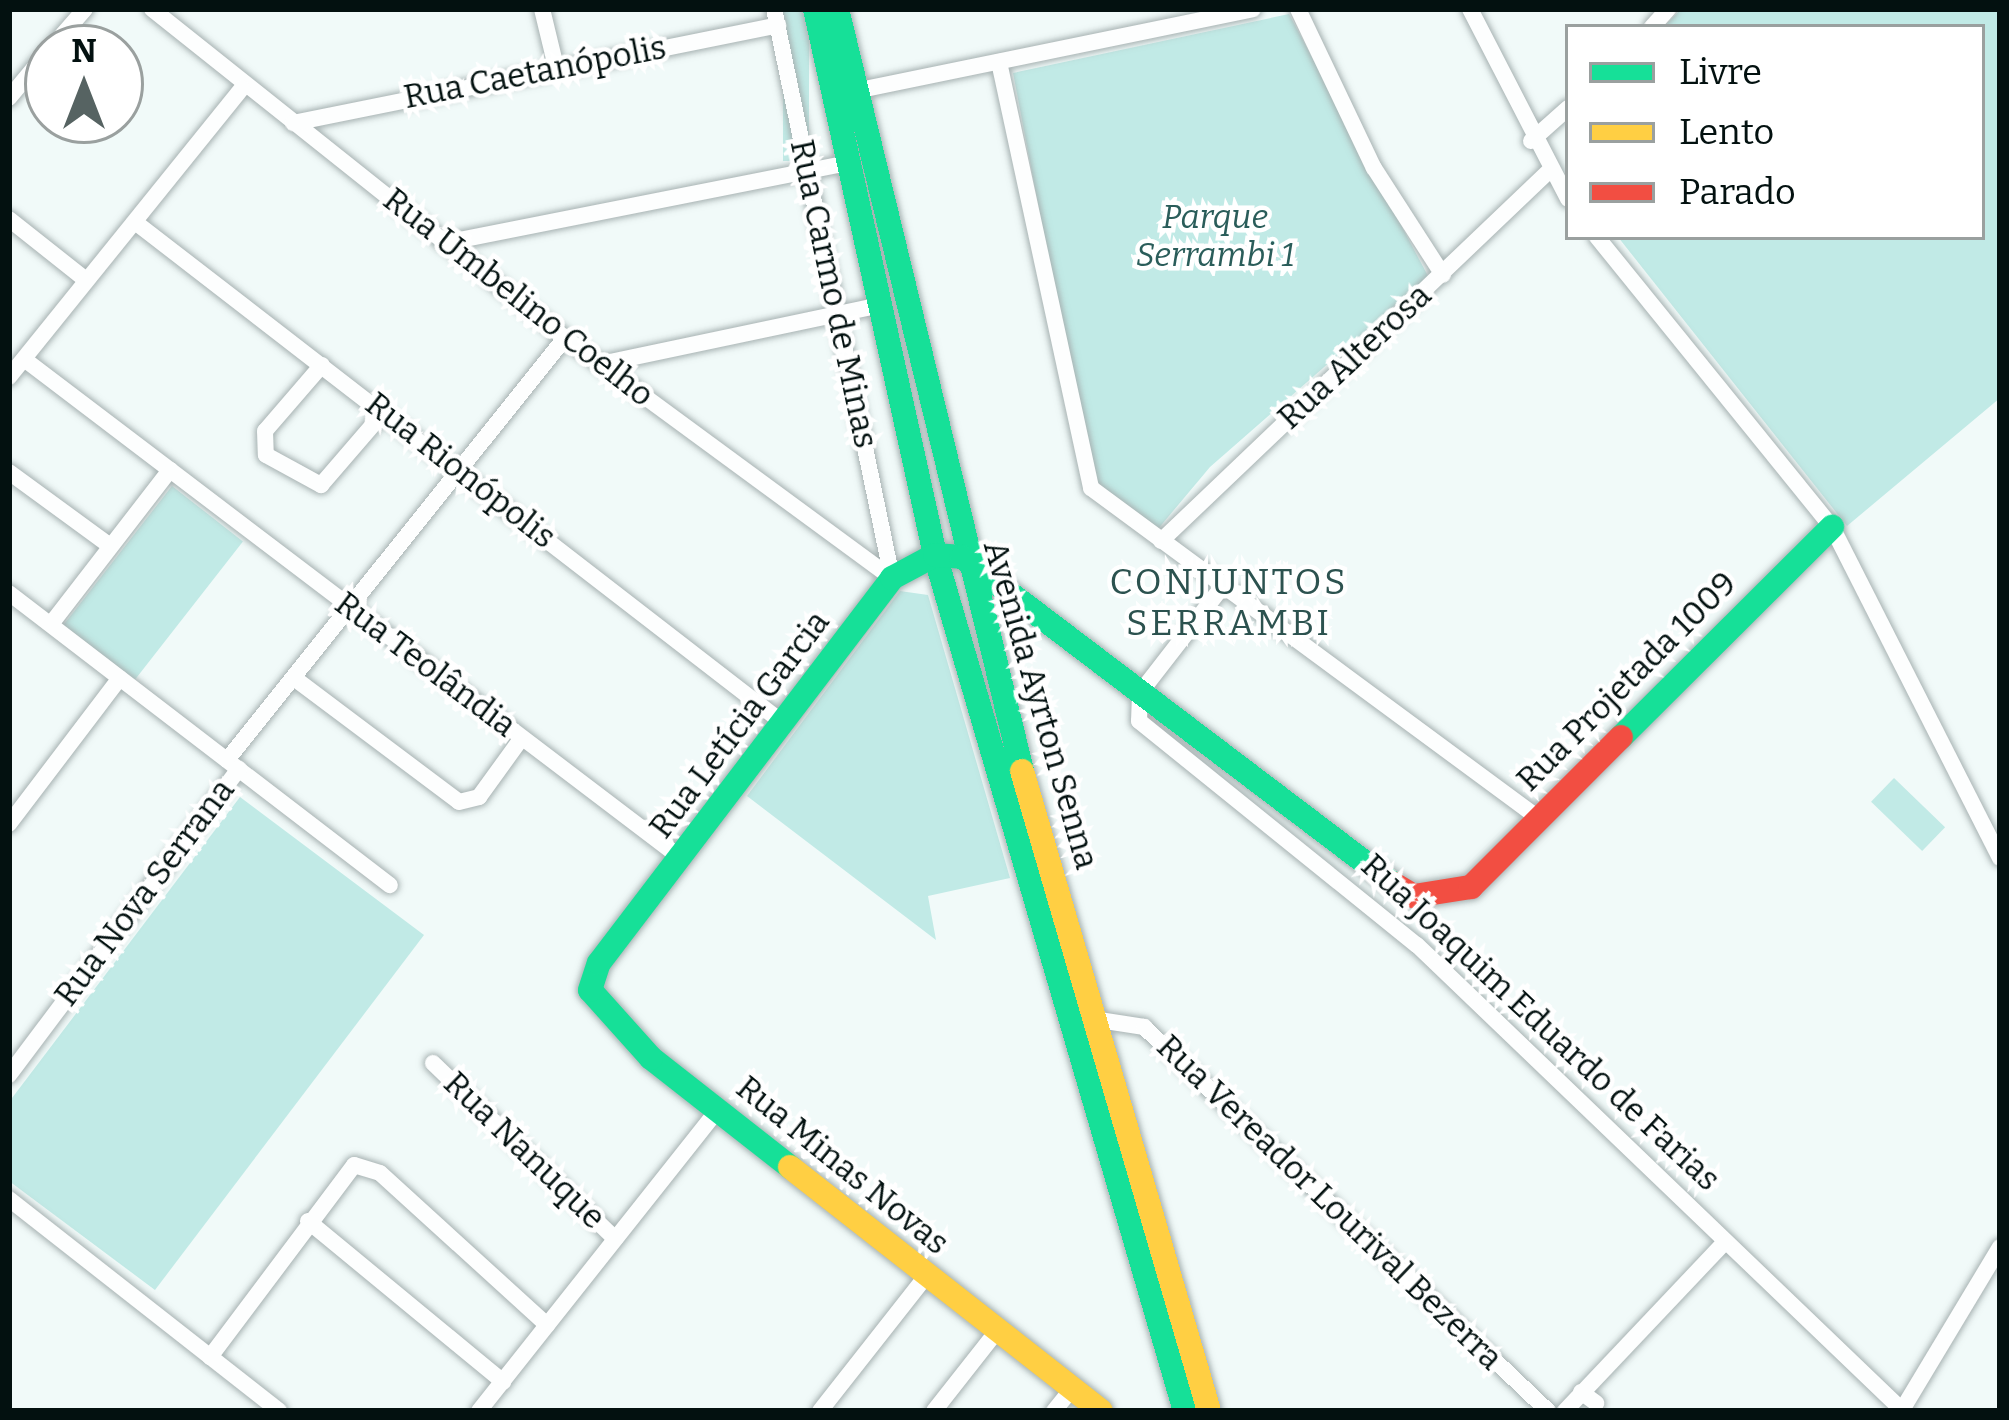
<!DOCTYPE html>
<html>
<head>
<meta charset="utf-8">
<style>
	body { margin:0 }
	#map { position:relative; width:2009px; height:1420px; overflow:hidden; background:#f1faf9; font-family:Bitter,serif }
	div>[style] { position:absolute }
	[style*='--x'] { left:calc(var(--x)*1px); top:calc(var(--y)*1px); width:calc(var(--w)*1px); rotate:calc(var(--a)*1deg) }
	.green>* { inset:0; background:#c1eae6; transform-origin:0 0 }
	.roads { filter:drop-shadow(0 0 3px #a7b2b2) drop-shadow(0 0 3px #a7b2b2) }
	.street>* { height:16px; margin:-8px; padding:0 8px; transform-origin:8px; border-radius:8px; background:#fdfefe }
	.fast>* { height:24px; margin:-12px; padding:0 12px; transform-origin:12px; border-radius:12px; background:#16e098 }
	.slow>* { height:24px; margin:-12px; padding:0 12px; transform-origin:12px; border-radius:12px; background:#ffcf43 }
	.jam>* { height:24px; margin:-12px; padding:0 12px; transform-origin:12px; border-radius:12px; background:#f24e42 }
	span { translate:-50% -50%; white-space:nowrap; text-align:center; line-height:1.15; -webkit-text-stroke:9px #fff; paint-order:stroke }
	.street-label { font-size:33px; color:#031110 }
	.park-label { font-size:33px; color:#2a5d5a; font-style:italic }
	.neighbourhood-label { font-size:36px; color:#2c524f; letter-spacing:3px }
	.frame { position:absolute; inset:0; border:12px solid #031110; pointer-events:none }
	.legend { position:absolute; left:1565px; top:24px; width:420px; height:216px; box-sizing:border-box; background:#fff; border:3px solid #9aa09f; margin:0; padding:15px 21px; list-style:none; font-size:36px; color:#031110 }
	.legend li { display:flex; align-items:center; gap:24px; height:60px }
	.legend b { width:60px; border:3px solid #9aa09f }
	.north { position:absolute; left:24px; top:24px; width:120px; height:120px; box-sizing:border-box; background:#fff; border:3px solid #9aa09f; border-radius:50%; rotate:0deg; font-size:33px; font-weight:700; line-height:48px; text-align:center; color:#031110 }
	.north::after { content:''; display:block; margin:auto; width:42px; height:54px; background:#566362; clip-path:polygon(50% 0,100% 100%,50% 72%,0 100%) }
</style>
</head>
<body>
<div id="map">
	<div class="green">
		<i style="left:783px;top:9px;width:26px;height:152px"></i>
		<i style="clip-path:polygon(1681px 9px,2000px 9px,2000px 398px,1847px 526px,1618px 237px,1982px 237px,1982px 27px,1664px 27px)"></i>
		<i style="clip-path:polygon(1289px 14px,1428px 276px,1210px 467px,1158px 529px,1099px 484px,1087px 460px,1013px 73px)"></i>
		<i style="left:172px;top:486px;width:90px;height:177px;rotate:38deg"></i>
		<i style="clip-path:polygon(900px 591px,928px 595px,1010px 878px,928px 896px,936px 940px,747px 796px)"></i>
		<i style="left:1894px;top:778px;width:71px;height:33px;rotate:44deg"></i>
		<i style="clip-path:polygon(240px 797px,424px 935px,155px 1290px,9px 1181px,9px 1102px)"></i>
	</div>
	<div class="roads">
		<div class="street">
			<i style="--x:152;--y:9;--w:528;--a:38.54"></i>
			<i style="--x:565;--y:338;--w:406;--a:36.3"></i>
			<i style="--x:542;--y:9;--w:60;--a:76.4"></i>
			<i style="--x:774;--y:9;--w:581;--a:78.28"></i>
			<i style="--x:1298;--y:9;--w:176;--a:64.5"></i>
			<i style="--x:1374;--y:168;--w:127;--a:57.2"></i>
			<i style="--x:1470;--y:9;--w:214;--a:62.7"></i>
			<i style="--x:1652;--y:27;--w:24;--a:-48"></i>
			<i style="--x:51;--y:48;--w:52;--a:-48.9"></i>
			<i style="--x:999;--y:62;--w:436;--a:77.8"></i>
			<i style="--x:1091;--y:488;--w:554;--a:36.42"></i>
			<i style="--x:855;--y:91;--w:406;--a:-11.6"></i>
			<i style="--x:9;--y:98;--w:61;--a:-50.3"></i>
			<i style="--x:293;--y:123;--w:495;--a:-11.4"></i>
			<i style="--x:1531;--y:141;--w:50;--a:-41.7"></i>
			<i style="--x:9;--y:219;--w:98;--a:38.4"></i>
			<i style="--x:135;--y:222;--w:819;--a:37.71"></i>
			<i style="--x:1597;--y:237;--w:373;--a:51"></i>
			<i style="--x:1832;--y:527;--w:371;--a:63.1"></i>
			<i style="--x:444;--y:243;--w:413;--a:-11.2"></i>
			<i style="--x:24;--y:359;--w:825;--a:37.22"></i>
			<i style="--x:601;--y:364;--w:281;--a:-11.9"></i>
			<i style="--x:322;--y:365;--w:87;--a:130.8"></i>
			<i style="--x:265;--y:431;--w:24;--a:88"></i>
			<i style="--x:266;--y:455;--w:63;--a:28.6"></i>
			<i style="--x:321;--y:485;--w:96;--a:-49.2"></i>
			<i style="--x:9;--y:377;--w:371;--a:-51.1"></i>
			<i style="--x:9;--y:472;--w:125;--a:36.2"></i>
			<i style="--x:1161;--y:541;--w:535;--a:-43.64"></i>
			<i style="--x:1226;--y:582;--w:140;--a:127.8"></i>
			<i style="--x:1140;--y:693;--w:28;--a:92"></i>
			<i style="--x:1139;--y:721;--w:357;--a:38.9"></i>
			<i style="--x:1417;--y:945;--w:673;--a:43.8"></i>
			<i style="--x:9;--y:593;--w:480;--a:37.5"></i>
			<i style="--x:51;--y:624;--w:195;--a:-52.3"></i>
			<i style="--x:294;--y:678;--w:206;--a:36.9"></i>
			<i style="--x:459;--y:802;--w:21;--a:-14"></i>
			<i style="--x:479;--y:797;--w:72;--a:-54.1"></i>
			<i style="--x:227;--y:760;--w:541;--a:-51.31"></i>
			<i style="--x:9;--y:824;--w:183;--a:-52.8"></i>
			<i style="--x:1099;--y:1020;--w:46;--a:8.8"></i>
			<i style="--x:1144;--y:1027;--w:557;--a:43.55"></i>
			<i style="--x:433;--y:1063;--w:253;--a:44"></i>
			<i style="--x:9;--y:1075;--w:383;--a:-53.1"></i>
			<i style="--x:9;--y:1199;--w:343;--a:38.1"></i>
			<i style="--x:308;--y:1221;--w:253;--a:39.5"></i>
			<i style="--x:210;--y:1357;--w:240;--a:-53.1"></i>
			<i style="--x:354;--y:1165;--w:27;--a:17"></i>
			<i style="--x:380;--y:1173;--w:226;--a:42.3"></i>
			<i style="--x:1581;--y:1392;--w:19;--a:36"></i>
			<i style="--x:1902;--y:1410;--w:190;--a:-59"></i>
			<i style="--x:479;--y:1411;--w:385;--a:-51.6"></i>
			<i style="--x:820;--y:1411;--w:173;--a:-51.8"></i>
			<i style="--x:934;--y:1411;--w:102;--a:-51.8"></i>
			<i style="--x:1054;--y:1411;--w:28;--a:-51"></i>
			<i style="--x:1565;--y:1411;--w:233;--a:-46.6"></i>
		</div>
		<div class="fast">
			<i style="--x:815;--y:9;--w:559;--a:77.6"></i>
			<i style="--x:935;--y:555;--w:892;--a:73.72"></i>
			<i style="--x:837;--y:9;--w:784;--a:76.35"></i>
			<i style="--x:1621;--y:737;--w:298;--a:-44.9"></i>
			<i style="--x:790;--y:1167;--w:177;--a:-141.9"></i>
			<i style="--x:651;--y:1058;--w:91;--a:-131.9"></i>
			<i style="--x:590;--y:990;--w:28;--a:-72"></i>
			<i style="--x:599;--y:963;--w:484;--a:-52.7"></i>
			<i style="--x:892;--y:578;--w:49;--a:-28.1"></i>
			<i style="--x:935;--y:555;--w:27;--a:4"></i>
			<i style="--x:962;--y:557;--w:540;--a:37.17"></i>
		</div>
		<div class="slow">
			<i style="--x:1022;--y:771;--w:667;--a:73.71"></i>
			<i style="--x:790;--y:1167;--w:395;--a:38.1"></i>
		</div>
		<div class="jam">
			<i style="--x:1392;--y:883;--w:26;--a:31"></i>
			<i style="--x:1414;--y:896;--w:58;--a:-9"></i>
			<i style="--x:1471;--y:887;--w:212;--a:-45"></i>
		</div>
	</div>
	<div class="street-label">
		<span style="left:535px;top:73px;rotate:-11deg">Rua Caetanópolis</span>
		<span style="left:833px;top:294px;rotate:78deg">Rua Carmo de Minas</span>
		<span style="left:518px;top:298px;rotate:38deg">Rua Umbelino Coelho</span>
		<span style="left:1355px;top:357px;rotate:-43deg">Rua Alterosa</span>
		<span style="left:460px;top:471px;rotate:38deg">Rua Rionópolis</span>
		<span style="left:425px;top:665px;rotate:37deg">Rua Teolândia</span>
		<span style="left:1627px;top:682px;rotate:-45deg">Rua Projetada 1009</span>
		<span style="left:1040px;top:705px;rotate:74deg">Avenida Ayrton Senna</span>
		<span style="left:740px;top:725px;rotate:-53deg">Rua Letícia Garcia</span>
		<span style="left:145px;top:893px;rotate:-53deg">Rua Nova Serrana</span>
		<span style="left:1540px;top:1023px;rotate:43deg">Rua Joaquim Eduardo de Farias</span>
		<span style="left:524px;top:1151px;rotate:44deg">Rua Nanuque</span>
		<span style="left:842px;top:1166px;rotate:39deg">Rua Minas Novas</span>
		<span style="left:1329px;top:1203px;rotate:44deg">Rua Vereador Lourival Bezerra</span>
	</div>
	<div class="park-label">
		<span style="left:1215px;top:237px">Parque<br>Serrambi 1</span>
	</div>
	<div class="neighbourhood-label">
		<span style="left:1229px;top:603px">CONJUNTOS<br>SERRAMBI</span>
	</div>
	<div class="frame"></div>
	<ul class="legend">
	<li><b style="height:15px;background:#16e098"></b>Livre</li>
	<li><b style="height:15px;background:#ffcf43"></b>Lento</li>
	<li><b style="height:15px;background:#f24e42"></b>Parado</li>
	</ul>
	<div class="north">N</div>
</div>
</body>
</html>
